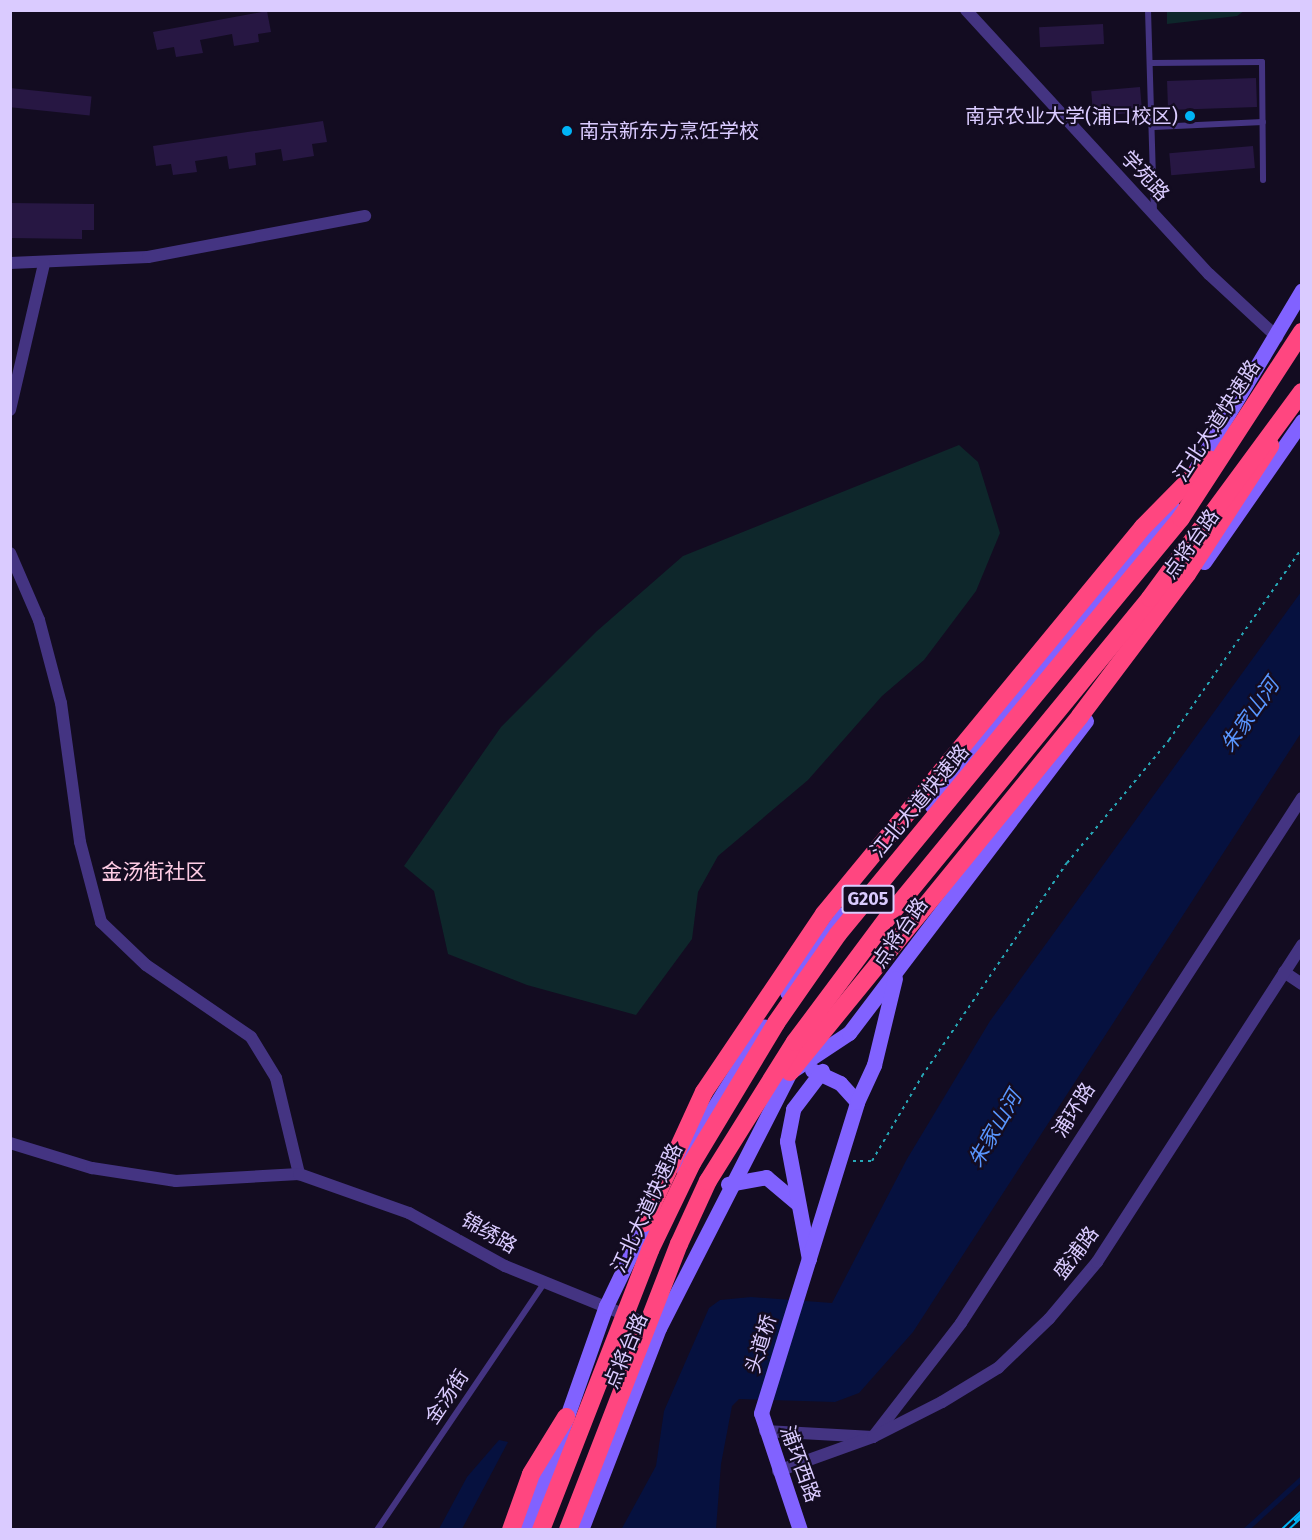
<!DOCTYPE html>
<html>
<head>
<meta charset="utf-8">
<style>
	body { margin:0 }
	#map { position:relative; width:1312px; height:1540px; overflow:hidden; background:#130c21; font-family:"Fira Sans","Noto Sans SC",sans-serif }
	div>[style] { position:absolute }
	[style*='--x'] { left:calc(var(--x)*1px); top:calc(var(--y)*1px); width:calc(var(--w)*1px); rotate:calc(var(--a)*1deg) }
	.green>* { inset:0; background:#0e272b }
	.water>* { inset:0; background:#06113f }
	.stream>* { height:4.5px; margin:-2.25px; padding:0 2.25px; transform-origin:2.25px; border-radius:2.25px; background:#06113f }
	.building>* { inset:0; background:#271743; transform-origin:0 0 }
	.path>* { height:2px; margin-top:-1px; transform-origin:0; background:repeating-linear-gradient(90deg,#27a8b7 0 3px,transparent 0 7.5px) }
	.lane>* { height:6px; margin:-3px; padding:0 3px; transform-origin:3px; border-radius:3px; background:#443482 }
	.street>* { height:12px; margin:-6px; padding:0 6px; transform-origin:6px; border-radius:6px; background:#443482 }
	.secondary>* { height:15px; margin:-7.5px; padding:0 7.5px; transform-origin:7.5px; border-radius:7.5px; background:#8162ff }
	.highway>* { height:18px; margin:-9px; padding:0 9px; transform-origin:9px; border-radius:9px; background:#ff4680 }
	.rail>* { height:7px; margin-top:-3.5px; transform-origin:0; background:repeating-linear-gradient(90deg,#130c21 0 14px,#00b4f6 0 28px); box-sizing:border-box; border-block:2px solid #00b4f6 }
	.highway-bridge>* { height:18px; margin:-9px; padding:0 9px; transform-origin:9px; border-radius:9px; background:#ff4680 }
	.dots>* { width:16px; height:16px; translate:-50% -50%; box-sizing:border-box; border:3px solid #130c21; border-radius:50% }
	span { translate:-50% -50%; white-space:nowrap; text-align:center; line-height:1.15; -webkit-text-stroke:4.5px #130c21; paint-order:stroke }
	.shield-label span { padding:2px 4px; background:#130c21; border:2px solid; border-radius:4px; -webkit-text-stroke-width:0 }
	.shield-label { font-size:18px; color:#dacbff; font-weight:700 }
	.poi-label { font-size:20px; color:#dacbff }
	.right { translate:-100% -50%; text-align:right }
	.left { translate:0 -50%; text-align:left }
	.street-label { font-size:20px; color:#dacbff }
	.water-label { font-size:21px; color:#5996ff; font-style:italic }
	.neighbourhood-label { font-size:21px; color:#ffcde5 }
	.frame { position:absolute; inset:0; border:12px solid #dacbff; pointer-events:none }
</style>
</head>
<body>
<div id="map">
	<div class="green">
		<i style="clip-path:polygon(1167px 11px,1167px 10px,1244px 11px,1237px 16px,1167px 24px)"></i>
		<i style="clip-path:polygon(959px 445px,978px 462px,1000px 533px,976px 591px,924px 660px,882px 696px,808px 780px,718px 856px,698px 892px,692px 939px,636px 1015px,527px 985px,448px 954px,434px 891px,404px 866px,501px 727px,597px 631px,683px 556px)"></i>
	</div>
	<div class="water">
		<i style="clip-path:polygon(1301px 592px,1301px 733px,913px 1332px,859px 1393px,835px 1402px,739px 1399px,732px 1406px,721px 1464px,716px 1529px,621px 1530px,656px 1466px,664px 1411px,709px 1308px,720px 1300px,751px 1297px,832px 1303px,907px 1159px,990px 1021px)"></i>
		<i style="clip-path:polygon(499px 1440px,508px 1442px,462px 1529px,439px 1529px,467px 1477px)"></i>
	</div>
	<div class="stream">
		<i style="--x:1245;--y:1530;--w:77;--a:-42.4"></i>
	</div>
	<div class="building">
		<i style="clip-path:polygon(267px 11px,271px 32px,258px 34px,259px 42px,234px 46px,232px 34px,200px 40px,203px 53px,176px 57px,174px 47px,157px 50px,153px 32px)"></i>
		<i style="left:1103px;top:24px;width:20px;height:64px;rotate:87deg"></i>
		<i style="left:1256px;top:78px;width:29px;height:89px;rotate:88deg"></i>
		<i style="left:1140px;top:87px;width:25px;height:49px;rotate:85deg"></i>
		<i style="left:10px;top:88px;width:82px;height:19px;rotate:6deg"></i>
		<i style="clip-path:polygon(323px 121px,327px 142px,312px 144px,314px 156px,283px 161px,281px 149px,255px 153px,256px 165px,229px 169px,227px 156px,195px 161px,197px 172px,173px 175px,171px 164px,156px 166px,153px 146px)"></i>
		<i style="left:1253px;top:146px;width:22px;height:84px;rotate:85deg"></i>
		<i style="clip-path:polygon(10px 203px,94px 204px,94px 230px,82px 230px,82px 239px,10px 238px)"></i>
	</div>
	<div class="path">
		<i style="--x:853;--y:1161;--w:19;--a:0"></i>
		<i style="--x:872;--y:1161;--w:99;--a:-59.5"></i>
		<i style="--x:922;--y:1076;--w:258;--a:-55.8"></i>
		<i style="--x:1067;--y:863;--w:160;--a:-50.3"></i>
		<i style="--x:1169;--y:740;--w:234;--a:-55.3"></i>
	</div>
	<div class="lane">
		<i style="--x:1148;--y:10;--w:204;--a:88.3"></i>
		<i style="--x:1151;--y:63;--w:111;--a:-0.5"></i>
		<i style="--x:1262;--y:62;--w:118;--a:89.5"></i>
		<i style="--x:1154;--y:127;--w:109;--a:-2.6"></i>
		<i style="--x:377;--y:1530;--w:298;--a:-55.9"></i>
	</div>
	<div class="street">
		<i style="--x:966;--y:10;--w:359;--a:47.4"></i>
		<i style="--x:1209;--y:274;--w:93;--a:42.8"></i>
		<i style="--x:10;--y:263;--w:138;--a:-2.5"></i>
		<i style="--x:148;--y:257;--w:221;--a:-10.7"></i>
		<i style="--x:10;--y:410;--w:150;--a:-76.9"></i>
		<i style="--x:10;--y:553;--w:73;--a:66.6"></i>
		<i style="--x:39;--y:620;--w:86;--a:75.2"></i>
		<i style="--x:61;--y:703;--w:140;--a:82.2"></i>
		<i style="--x:80;--y:842;--w:83;--a:75.3"></i>
		<i style="--x:101;--y:922;--w:62;--a:43.7"></i>
		<i style="--x:146;--y:965;--w:127;--a:34.4"></i>
		<i style="--x:251;--y:1037;--w:48;--a:58.6"></i>
		<i style="--x:276;--y:1078;--w:99;--a:76.5"></i>
		<i style="--x:1284;--y:972;--w:22;--a:34"></i>
		<i style="--x:10;--y:1143;--w:86;--a:17"></i>
		<i style="--x:92;--y:1168;--w:85;--a:8.8"></i>
		<i style="--x:176;--y:1181;--w:123;--a:-3.3"></i>
		<i style="--x:299;--y:1174;--w:117;--a:19.5"></i>
		<i style="--x:409;--y:1213;--w:110;--a:28.9"></i>
		<i style="--x:505;--y:1266;--w:160;--a:22.1"></i>
		<i style="--x:765;--y:1431;--w:108;--a:3.2"></i>
		<i style="--x:873;--y:1437;--w:144;--a:-52.3"></i>
		<i style="--x:961;--y:1323;--w:626;--a:-57"></i>
		<i style="--x:778;--y:1471;--w:101;--a:-19.7"></i>
		<i style="--x:873;--y:1437;--w:77;--a:-26.9"></i>
		<i style="--x:942;--y:1402;--w:66;--a:-31.3"></i>
		<i style="--x:998;--y:1368;--w:71;--a:-43.9"></i>
		<i style="--x:1049;--y:1319;--w:75;--a:-49.9"></i>
		<i style="--x:1097;--y:1262;--w:378;--a:-57.1"></i>
	</div>
	<div class="secondary">
		<i style="--x:1196;--y:468;--w:207;--a:-59.2"></i>
		<i style="--x:1204;--y:562;--w:172;--a:-55.2"></i>
		<i style="--x:932;--y:806;--w:329;--a:-50.6"></i>
		<i style="--x:1141;--y:552;--w:56;--a:-57.4"></i>
		<i style="--x:787;--y:992;--w:96;--a:-54.3"></i>
		<i style="--x:812;--y:1070;--w:31;--a:25"></i>
		<i style="--x:840;--y:1083;--w:25;--a:48"></i>
		<i style="--x:678;--y:1165;--w:163;--a:-58.1"></i>
		<i style="--x:728;--y:1184;--w:39;--a:-10"></i>
		<i style="--x:766;--y:1177;--w:40;--a:40"></i>
		<i style="--x:809;--y:1259;--w:120;--a:-100.6"></i>
		<i style="--x:787;--y:1141;--w:33;--a:-79"></i>
		<i style="--x:793;--y:1109;--w:48;--a:-52.7"></i>
		<i style="--x:527;--y:1530;--w:238;--a:-70.6"></i>
		<i style="--x:606;--y:1306;--w:102;--a:-64.4"></i>
		<i style="--x:581;--y:1530;--w:217;--a:-68.9"></i>
		<i style="--x:659;--y:1328;--w:288;--a:-62.9"></i>
		<i style="--x:790;--y:1072;--w:71;--a:-33.5"></i>
		<i style="--x:849;--y:1033;--w:392;--a:-52.8"></i>
		<i style="--x:800;--y:1530;--w:123;--a:-108.4"></i>
		<i style="--x:761;--y:1413;--w:325;--a:-72.8"></i>
		<i style="--x:857;--y:1102;--w:41;--a:-65.3"></i>
		<i style="--x:874;--y:1065;--w:89;--a:-76.4"></i>
	</div>
	<div class="highway">
		<i style="--x:790;--y:1072;--w:459;--a:-50.8"></i>
		<i style="--x:1080;--y:716;--w:178;--a:-53"></i>
		<i style="--x:1187;--y:574;--w:153;--a:-57"></i>
		<i style="--x:644;--y:1223;--w:144;--a:-65.4"></i>
		<i style="--x:704;--y:1092;--w:215;--a:-56"></i>
		<i style="--x:511;--y:1530;--w:59;--a:-70.3"></i>
		<i style="--x:531;--y:1474;--w:67;--a:-58.4"></i>
	</div>
	<div class="rail">
		<i style="--x:1284;--y:1530;--w:25;--a:-43"></i>
	</div>
	<div class="highway-bridge">
		<i style="--x:824;--y:914;--w:502;--a:-50.5"></i>
		<i style="--x:1143;--y:527;--w:95;--a:-45.4"></i>
		<i style="--x:541;--y:1530;--w:300;--a:-68.7"></i>
		<i style="--x:650;--y:1250;--w:97;--a:-64.2"></i>
		<i style="--x:692;--y:1163;--w:163;--a:-59"></i>
		<i style="--x:776;--y:1023;--w:108;--a:-55.1"></i>
		<i style="--x:838;--y:934;--w:539;--a:-50.49"></i>
		<i style="--x:1181;--y:518;--w:222;--a:-57"></i>
		<i style="--x:568;--y:1530;--w:307;--a:-68.8"></i>
		<i style="--x:679;--y:1244;--w:69;--a:-65.3"></i>
		<i style="--x:708;--y:1181;--w:164;--a:-58"></i>
		<i style="--x:795;--y:1042;--w:157;--a:-53.3"></i>
		<i style="--x:889;--y:916;--w:411;--a:-50.6"></i>
		<i style="--x:1150;--y:598;--w:256;--a:-53.6"></i>
	</div>
	<div class="dots">
		<i style="left:1190px;top:116px;background:#00b4f6"></i>
		<i style="left:567px;top:131px;background:#00b4f6"></i>
	</div>
	<div class="shield-label">
		<span style="left:868px;top:899px">G205</span>
	</div>
	<div class="poi-label">
		<span class="right" style="left:1178px;top:116px">南京农业大学(浦口校区)</span>
		<span class="left" style="left:579px;top:131px">南京新东方烹饪学校</span>
	</div>
	<div class="street-label">
		<span style="left:1145px;top:176px;rotate:47deg">学苑路</span>
		<span style="left:1217px;top:421px;rotate:-57deg">江北大道快速路</span>
		<span style="left:1191px;top:544px;rotate:-54deg">点将台路</span>
		<span style="left:920px;top:801px;rotate:-50deg">江北大道快速路</span>
		<span style="left:900px;top:933px;rotate:-55deg">点将台路</span>
		<span style="left:1074px;top:1110px;rotate:-58deg">浦环路</span>
		<span style="left:647px;top:1208px;rotate:-65deg">江北大道快速路</span>
		<span style="left:489px;top:1233px;rotate:30deg">锦绣路</span>
		<span style="left:1076px;top:1253px;rotate:-53deg">盛浦路</span>
		<span style="left:761px;top:1344px;rotate:-73deg">头道桥</span>
		<span style="left:626px;top:1351px;rotate:-67deg">点将台路</span>
		<span style="left:447px;top:1397px;rotate:-56deg">金汤街</span>
		<span style="left:800px;top:1464px;rotate:70deg">浦环西路</span>
	</div>
	<div class="water-label">
		<span style="left:1250px;top:715px;rotate:-55deg">朱家山河</span>
		<span style="left:995px;top:1129px;rotate:-60deg">朱家山河</span>
	</div>
	<div class="neighbourhood-label">
		<span style="left:154px;top:872px">金汤街社区</span>
	</div>
	<div class="frame"></div>
</div>
</body>
</html>
